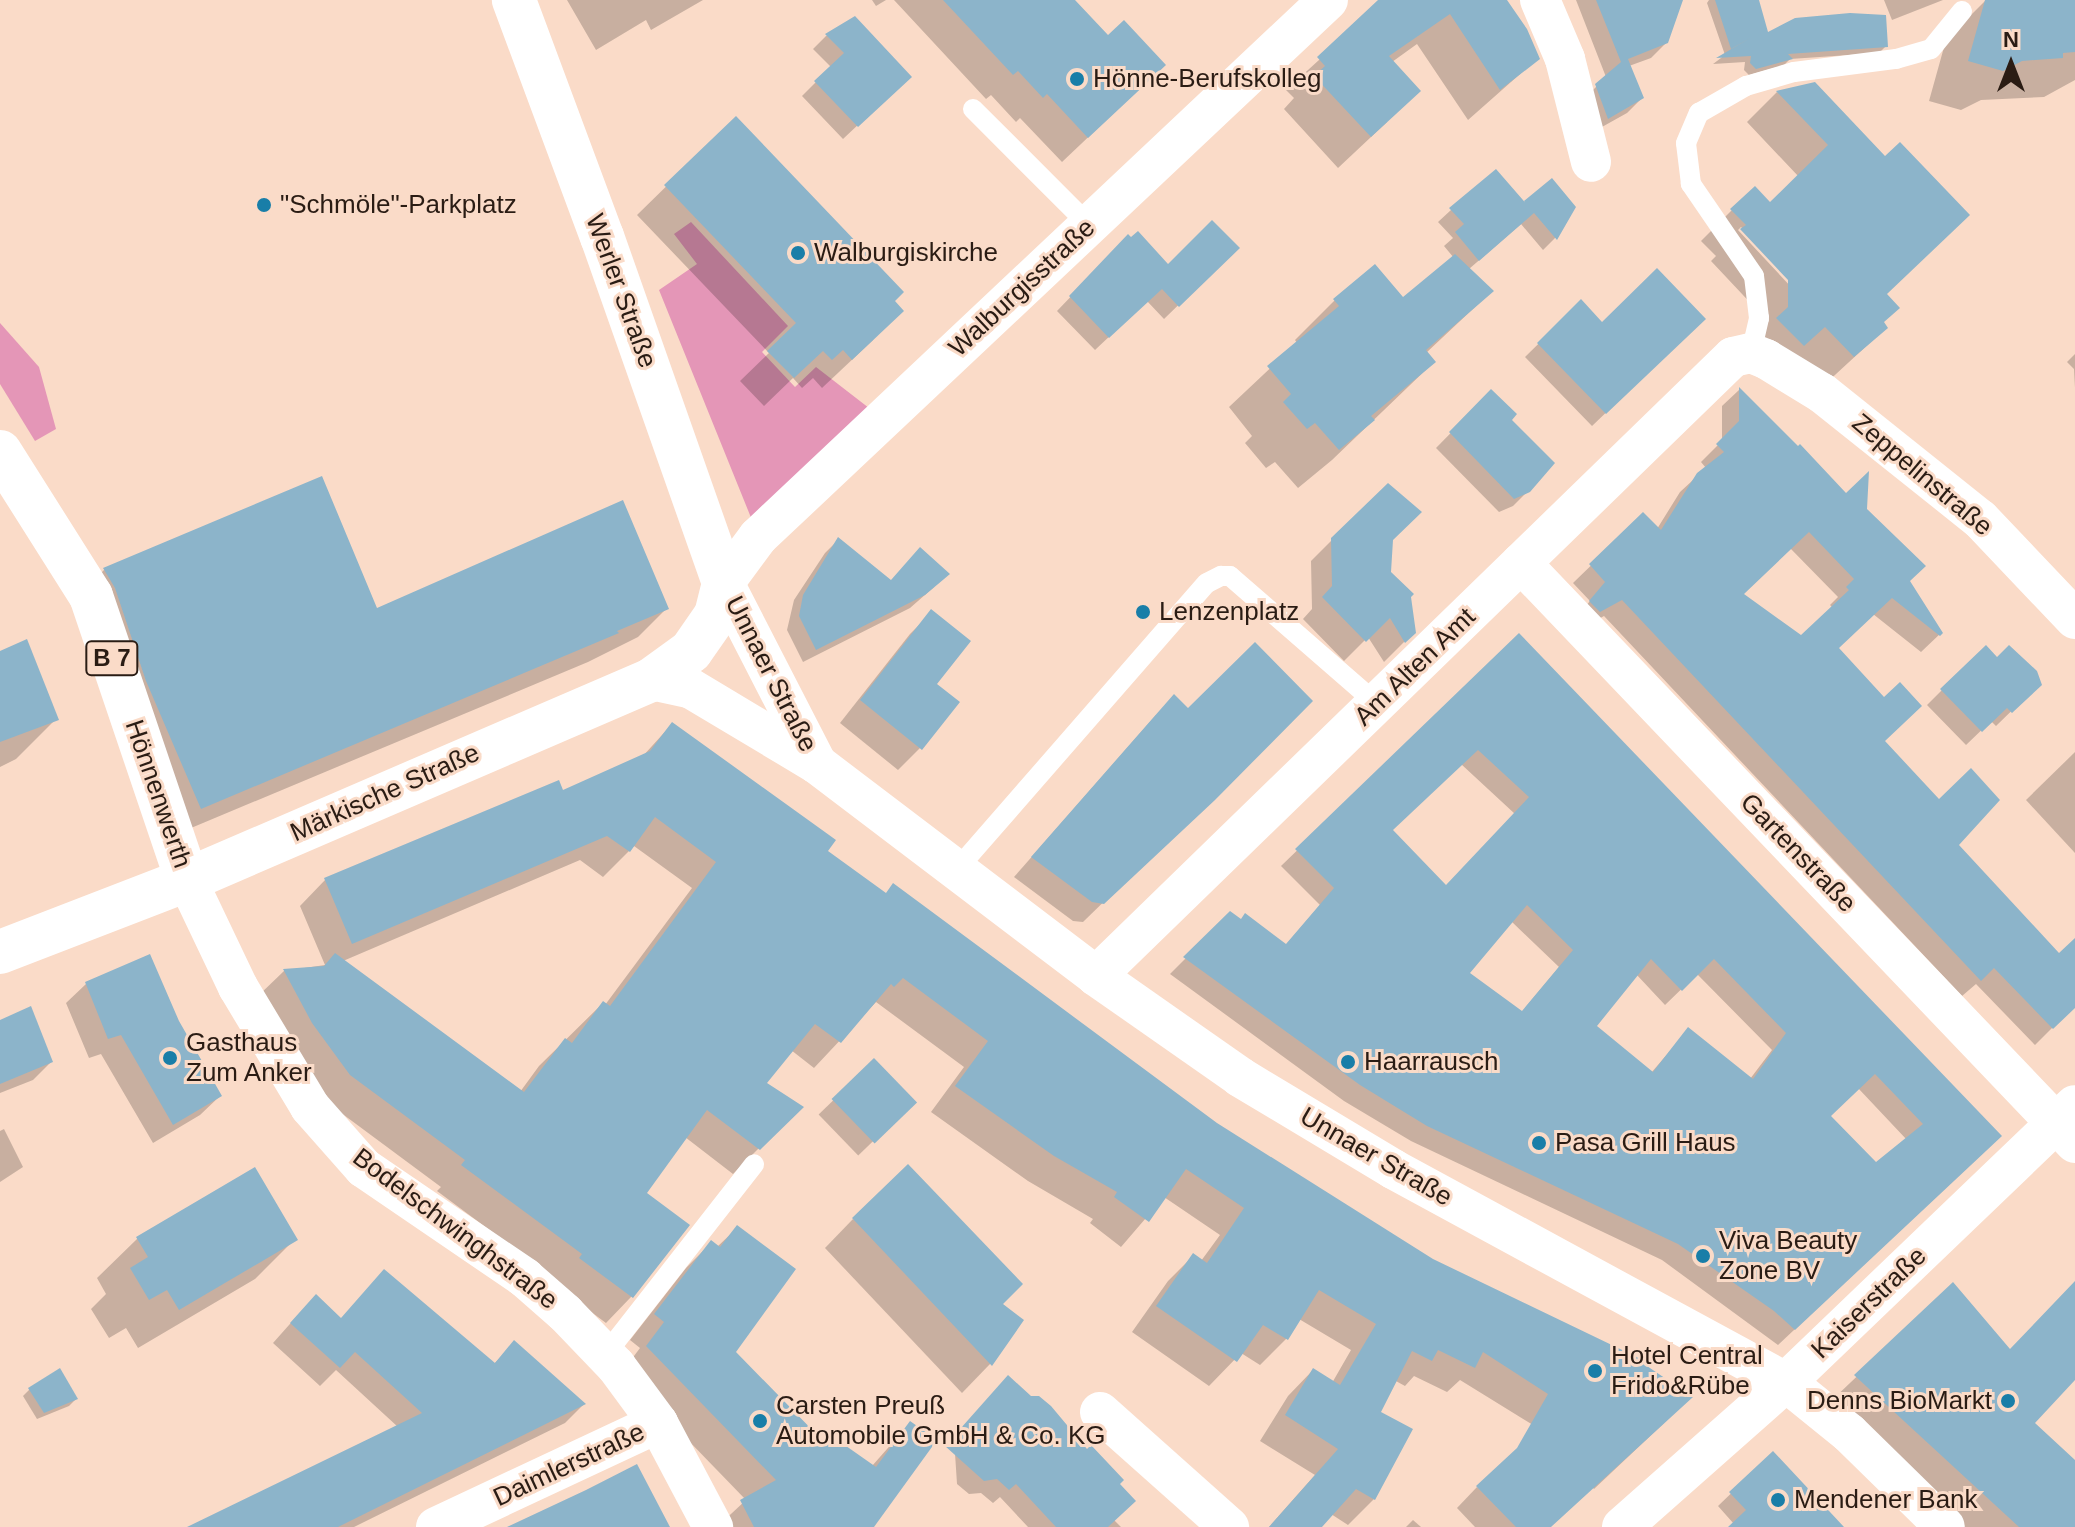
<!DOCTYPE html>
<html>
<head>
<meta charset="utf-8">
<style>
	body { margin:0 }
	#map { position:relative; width:2075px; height:1527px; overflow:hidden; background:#fadbc8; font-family:Arial,sans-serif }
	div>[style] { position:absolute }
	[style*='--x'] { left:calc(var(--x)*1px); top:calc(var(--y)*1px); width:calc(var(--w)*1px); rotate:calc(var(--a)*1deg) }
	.green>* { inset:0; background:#e496b7 }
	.shadow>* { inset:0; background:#0003; transform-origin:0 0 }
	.building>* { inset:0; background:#8cb4ca; transform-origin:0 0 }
	.service>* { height:20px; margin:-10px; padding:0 10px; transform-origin:10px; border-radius:10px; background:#fff }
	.minor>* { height:40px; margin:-20px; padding:0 20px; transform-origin:20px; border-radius:20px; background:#fff }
	.primary>* { height:44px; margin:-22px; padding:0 22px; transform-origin:22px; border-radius:22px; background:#fff }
	.dots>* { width:22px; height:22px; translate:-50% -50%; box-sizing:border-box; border:4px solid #fadbc8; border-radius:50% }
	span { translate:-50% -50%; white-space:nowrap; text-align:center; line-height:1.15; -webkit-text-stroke:6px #fadbc8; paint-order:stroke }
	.shield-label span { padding:2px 6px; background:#fadbc8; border:2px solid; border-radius:6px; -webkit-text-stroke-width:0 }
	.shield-label { font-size:24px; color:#2a1c14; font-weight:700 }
	.poi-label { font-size:26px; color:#2a1c14 }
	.left { translate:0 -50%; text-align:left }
	.right { translate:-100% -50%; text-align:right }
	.street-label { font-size:26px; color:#2a1c14 }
	.north { position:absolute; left:1971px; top:24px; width:80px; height:80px; -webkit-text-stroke:6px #fadbc8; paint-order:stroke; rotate:0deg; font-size:22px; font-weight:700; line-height:32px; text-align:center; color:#2a1c14 }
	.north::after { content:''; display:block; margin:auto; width:28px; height:36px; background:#2a1c14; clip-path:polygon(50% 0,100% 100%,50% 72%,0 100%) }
</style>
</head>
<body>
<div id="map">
	<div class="green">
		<i style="clip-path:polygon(691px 222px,788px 326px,762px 352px,795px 387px,816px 367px,878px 415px,756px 530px,659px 290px,697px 264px,674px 234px)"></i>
		<i style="clip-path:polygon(0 323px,39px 367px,56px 429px,35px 441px,0 384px)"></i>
	</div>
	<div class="shadow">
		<i style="clip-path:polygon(567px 0,703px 0,651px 30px,646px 20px,596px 50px)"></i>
		<i style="clip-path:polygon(872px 0,886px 0,876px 6px)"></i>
		<i style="clip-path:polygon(894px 0,1065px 0,1138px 90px,1062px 162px,1020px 118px,1016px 122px,991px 95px,986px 99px)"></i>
		<i style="clip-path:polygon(1385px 0,1504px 0,1538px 58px,1468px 120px,1417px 44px,1392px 62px,1387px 122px,1338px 168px,1284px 109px,1294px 98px,1286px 90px)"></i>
		<i style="clip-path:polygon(1576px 0,1671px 0,1667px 42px,1651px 58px,1629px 66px,1642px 98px,1627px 113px,1593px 132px,1582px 101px,1606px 77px)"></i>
		<i style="clip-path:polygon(1709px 0,1757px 0,1766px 35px,1886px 46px,1879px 53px,1790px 59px,1784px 65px,1749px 75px,1744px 70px,1745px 62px,1713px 64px,1725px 55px,1707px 3px)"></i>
		<i style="clip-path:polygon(1884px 0,1943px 0,1892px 20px)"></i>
		<i style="clip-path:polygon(1986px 0,2075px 0,2075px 80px,2044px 97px,1981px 100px,1961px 110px,1929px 101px,1946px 40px)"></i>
		<i style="clip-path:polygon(855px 18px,895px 90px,843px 139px,802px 96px,831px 67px,813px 49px,826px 36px)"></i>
		<i style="clip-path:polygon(evenodd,1777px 92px,1885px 159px,1882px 323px,1886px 328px,1823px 386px,1773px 375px,1758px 311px,1711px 261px,1716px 256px,1701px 241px,1732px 210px,1770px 204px,1799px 177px,1747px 122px,1777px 92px,1741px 227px,1796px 286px,1793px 289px,1738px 230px,1741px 227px)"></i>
		<i style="clip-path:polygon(735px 119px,892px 301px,873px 340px,822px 388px,813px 378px,802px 388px,793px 378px,764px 406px,740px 381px,769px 353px,637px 215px)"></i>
		<i style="clip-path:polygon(1551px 181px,1574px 207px,1555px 238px,1543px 250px,1521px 224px,1469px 269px,1492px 291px,1426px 353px,1434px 362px,1332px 460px,1298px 488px,1275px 462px,1266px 468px,1245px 443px,1252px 436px,1229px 407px,1297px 343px,1295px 340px,1335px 300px,1403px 300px,1454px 258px,1444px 246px,1453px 238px,1438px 222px,1451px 210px,1524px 204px)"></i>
		<i style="clip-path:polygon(1128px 237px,1168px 266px,1237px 248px,1164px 319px,1147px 301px,1095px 350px,1057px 311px)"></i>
		<i style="clip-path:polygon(1581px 302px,1602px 324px,1704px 319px,1592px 426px,1525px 357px)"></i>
		<i style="clip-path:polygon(2075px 354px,2075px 388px,2074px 369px,2067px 362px)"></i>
		<i style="clip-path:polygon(evenodd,1739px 390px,1846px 496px,1865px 510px,1941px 633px,1921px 652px,1873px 614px,1837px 648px,1883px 741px,1956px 845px,2059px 956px,2075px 941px,2075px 1005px,2035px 1045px,1976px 984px,1962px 996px,1604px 616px,1582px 628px,1574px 620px,1590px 601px,1573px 583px,1643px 515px,1657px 529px,1680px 492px,1706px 468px,1701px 462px,1722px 441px,1722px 406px,1739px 390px,1790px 548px,1838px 597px,1830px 605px,1833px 608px,1801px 638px,1741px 594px,1790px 548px)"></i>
		<i style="clip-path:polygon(1491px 392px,1509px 420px,1528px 491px,1513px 506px,1499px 512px,1436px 448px)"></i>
		<i style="clip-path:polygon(1333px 539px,1391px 540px,1389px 572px,1414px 632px,1384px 662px,1368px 637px,1344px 661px,1303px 619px,1312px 609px,1311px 561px)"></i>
		<i style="clip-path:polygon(838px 540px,890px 582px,934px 587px,910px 608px,803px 662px,787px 630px,794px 600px,825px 553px)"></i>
		<i style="clip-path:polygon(104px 570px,376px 611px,667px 608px,638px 637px,588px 662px,172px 836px,75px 599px)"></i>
		<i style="clip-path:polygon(932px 612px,935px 684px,920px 748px,898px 770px,840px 723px,910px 634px)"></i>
		<i style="clip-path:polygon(evenodd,1519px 636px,1984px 1152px,1778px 1345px,1662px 1260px,1411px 1141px,1344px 1101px,1170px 974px,1230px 914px,1285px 946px,1320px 905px,1281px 866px,1519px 636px,1461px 764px,1515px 814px,1445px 888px,1391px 831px,1461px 764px,1519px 636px,1511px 921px,1559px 967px,1521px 1013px,1467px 973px,1511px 921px,1519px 636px,1636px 974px,1665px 1005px,1697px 974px,1772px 1050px,1750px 1079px,1688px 1030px,1651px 1073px,1595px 1026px,1636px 974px,1519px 636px,1858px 1088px,1907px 1140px,1876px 1165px,1829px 1116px,1858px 1088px)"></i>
		<i style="clip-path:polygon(0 653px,56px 719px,16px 759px,0 767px)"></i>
		<i style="clip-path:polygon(1997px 660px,2039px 684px,1996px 726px,1991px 721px,1966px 745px,1927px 705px,1942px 690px)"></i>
		<i style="clip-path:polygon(1310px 701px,1083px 922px,1073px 921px,1014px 877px,1156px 715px)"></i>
		<i style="clip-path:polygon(evenodd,672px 724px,825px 852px,1216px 1125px,1664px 1423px,1594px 1489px,1533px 1425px,1460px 1380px,1447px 1392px,1414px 1376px,1405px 1386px,1394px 1380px,1378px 1412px,1374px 1499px,1348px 1525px,1331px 1514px,1319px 1527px,1269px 1527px,1315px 1475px,1260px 1441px,1288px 1396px,1313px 1370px,1332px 1383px,1351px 1350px,1299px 1319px,1286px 1339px,1260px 1365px,1241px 1353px,1209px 1386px,1132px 1332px,1168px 1281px,1193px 1256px,1201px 1261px,1220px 1235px,1164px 1197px,1121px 1247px,1090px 1223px,1093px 1219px,1028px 1181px,931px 1112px,964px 1067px,876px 1002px,814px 1068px,791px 1050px,764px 1084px,800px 1107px,733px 1174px,685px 1137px,645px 1194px,687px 1225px,631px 1297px,606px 1323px,555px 1285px,558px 1281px,437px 1191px,441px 1187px,325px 1101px,258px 996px,284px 971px,325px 965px,300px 906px,325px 880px,562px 793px,642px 757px,672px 724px,634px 846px,692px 888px,605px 1005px,603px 1003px,539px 1066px,520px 1092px,343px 961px,580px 860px,603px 877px,634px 846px)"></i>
		<i style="clip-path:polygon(2075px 752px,2075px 853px,2026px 800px)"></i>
		<i style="clip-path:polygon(86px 984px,220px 1096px,200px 1115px,153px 1143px,101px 1054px,89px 1058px,66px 1003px)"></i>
		<i style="clip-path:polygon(0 1022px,51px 1062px,33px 1080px,0 1093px)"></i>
		<i style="left:874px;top:1061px;width:57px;height:77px;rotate:46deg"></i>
		<i style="clip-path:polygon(4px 1129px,23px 1167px,0 1182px,0 1131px)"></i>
		<i style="clip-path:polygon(254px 1170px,295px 1239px,255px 1279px,138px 1348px,126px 1328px,109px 1338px,91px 1309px,106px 1294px,97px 1278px,137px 1239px)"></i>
		<i style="clip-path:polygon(853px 1219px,1000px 1305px,990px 1364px,962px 1393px,825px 1248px)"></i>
		<i style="clip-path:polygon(737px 1228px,733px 1352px,822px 1444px,872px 1466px,910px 1423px,872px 1527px,717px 1527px,746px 1500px,622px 1372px,640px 1348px,630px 1340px,686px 1268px,711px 1243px,717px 1247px)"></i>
		<i style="clip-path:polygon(2075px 1283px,2075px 1377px,2032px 1423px,2075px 1463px,2075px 1527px,1964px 1527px,1830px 1402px,1953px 1285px,2009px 1352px)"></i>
		<i style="clip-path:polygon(297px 1316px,340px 1319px,493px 1365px,514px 1343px,584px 1404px,565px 1423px,354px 1527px,192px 1527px,398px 1427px,336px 1370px,320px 1386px,273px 1343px)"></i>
		<i style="clip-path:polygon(30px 1389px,76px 1399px,69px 1406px,37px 1419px,23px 1396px)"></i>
		<i style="clip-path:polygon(954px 1438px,1087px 1451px,1117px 1484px,1114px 1520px,1121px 1527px,1028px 1527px,1000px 1497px,993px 1503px,981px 1493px,969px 1494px,957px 1484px)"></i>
		<i style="clip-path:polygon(1773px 1453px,1842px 1527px,1731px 1527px,1734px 1524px,1718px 1506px)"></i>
		<i style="clip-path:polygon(1477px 1487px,1549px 1527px,1475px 1527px,1457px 1508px)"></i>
		<i style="clip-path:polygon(1413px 1520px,1421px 1527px,1406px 1527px)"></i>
	</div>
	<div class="building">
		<i style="clip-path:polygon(943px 0,1075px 0,1108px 35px,1124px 20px,1166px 65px,1088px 138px,1047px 94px,1043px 98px,1018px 71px,1013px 75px)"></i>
		<i style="clip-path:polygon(1378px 0,1507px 0,1527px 29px,1540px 59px,1500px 90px,1450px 14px,1389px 56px,1421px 91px,1371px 137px,1314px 76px,1325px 66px,1317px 57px)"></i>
		<i style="clip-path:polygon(1596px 0,1683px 0,1668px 43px,1628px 59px,1644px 98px,1608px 119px,1595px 84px,1621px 62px)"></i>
		<i style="clip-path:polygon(1715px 0,1759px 0,1768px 32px,1795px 18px,1850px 13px,1886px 15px,1888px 47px,1788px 54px,1793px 59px,1756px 69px,1750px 63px,1751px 56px,1716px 58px,1752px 37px,1731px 49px)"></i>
		<i style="clip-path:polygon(1985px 0,2075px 0,2075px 52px,2063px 53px,2063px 58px,2022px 61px,2003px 71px,1968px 61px)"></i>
		<i style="clip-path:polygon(855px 16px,912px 77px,858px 127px,814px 81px,844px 53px,825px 34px)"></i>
		<i style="clip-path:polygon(1815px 82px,1885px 156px,1900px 142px,1970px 215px,1887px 294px,1900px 308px,1884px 322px,1888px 328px,1854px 357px,1825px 327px,1804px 346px,1776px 318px,1788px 307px,1788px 280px,1740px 229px,1746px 225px,1730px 209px,1755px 186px,1770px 202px,1828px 145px,1776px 91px)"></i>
		<i style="clip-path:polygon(736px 116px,904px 292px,895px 301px,904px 311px,852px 360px,843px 350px,832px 360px,823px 351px,794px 378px,767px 351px,796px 323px,664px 185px)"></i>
		<i style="clip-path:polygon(1496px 169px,1530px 208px,1524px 201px,1552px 178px,1576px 207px,1557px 240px,1534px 213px,1479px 261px,1455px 232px,1464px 224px,1449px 208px)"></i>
		<i style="clip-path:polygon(1212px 220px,1240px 248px,1179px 307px,1162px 289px,1109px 338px,1069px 296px,1128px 234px,1131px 237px,1138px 231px,1168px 264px)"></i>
		<i style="clip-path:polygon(1455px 254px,1494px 291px,1426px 350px,1436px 362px,1371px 416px,1375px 420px,1339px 450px,1315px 423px,1307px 429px,1283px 402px,1291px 394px,1267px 366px,1339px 306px,1333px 299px,1375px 264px,1403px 297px)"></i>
		<i style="clip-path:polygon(1657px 268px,1706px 319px,1606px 414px,1537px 343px,1581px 299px,1602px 322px)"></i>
		<i style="clip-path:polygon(evenodd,1739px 387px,1798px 446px,1800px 444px,1846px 493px,1869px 471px,1867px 509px,1926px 566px,1910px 581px,1943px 633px,1940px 636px,1892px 598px,1839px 648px,1884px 697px,1900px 682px,1922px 706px,1885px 741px,1939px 799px,1971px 768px,2000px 800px,1959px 845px,2059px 953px,2075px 938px,2075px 1008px,2053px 1029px,1994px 968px,1981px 981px,1622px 600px,1600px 612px,1589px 601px,1605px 582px,1589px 564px,1643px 512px,1661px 530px,1697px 473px,1724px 452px,1716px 444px,1739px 421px,1739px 387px,1809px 532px,1854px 579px,1846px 587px,1849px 590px,1801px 635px,1744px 594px,1809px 532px)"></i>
		<i style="clip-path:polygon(1491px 389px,1517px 414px,1512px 420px,1555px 463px,1530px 492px,1514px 499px,1449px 432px)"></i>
		<i style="clip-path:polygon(322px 476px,377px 608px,623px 500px,669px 609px,617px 631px,619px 633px,201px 809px,146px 681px,115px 588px,103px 568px)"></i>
		<i style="clip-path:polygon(1388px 483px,1422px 512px,1393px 540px,1391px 572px,1414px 594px,1411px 597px,1416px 633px,1405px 643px,1390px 618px,1366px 642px,1322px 597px,1332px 586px,1331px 538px)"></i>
		<i style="clip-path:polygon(838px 537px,891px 580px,920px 547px,950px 574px,925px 595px,816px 650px,799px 616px,803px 595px)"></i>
		<i style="clip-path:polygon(931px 609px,971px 641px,937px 684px,960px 702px,922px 750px,860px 700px)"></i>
		<i style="clip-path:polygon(evenodd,1519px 633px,2002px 1136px,1795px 1330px,1774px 1311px,1678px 1244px,1427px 1126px,1360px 1085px,1183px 957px,1230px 911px,1241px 919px,1245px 913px,1286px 944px,1334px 888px,1295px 849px,1519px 633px,1478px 750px,1529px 797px,1446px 885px,1393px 830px,1478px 750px,1519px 633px,1527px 905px,1573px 950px,1522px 1011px,1470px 973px,1527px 905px,1519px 633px,1651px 959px,1682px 991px,1714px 959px,1786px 1033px,1753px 1079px,1688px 1027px,1653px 1072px,1597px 1026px,1651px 959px,1519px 633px,1875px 1074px,1923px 1124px,1876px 1162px,1831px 1116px,1875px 1074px)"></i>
		<i style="clip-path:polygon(27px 639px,59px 720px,0 742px,0 651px)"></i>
		<i style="clip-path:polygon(1255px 642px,1313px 701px,1215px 800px,1104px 904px,1092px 902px,1031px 857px,1174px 694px,1188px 708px)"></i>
		<i style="clip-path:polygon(1986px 645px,1997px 657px,2009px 645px,2037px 671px,2042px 685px,2012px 713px,2007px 708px,1982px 732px,1940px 689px)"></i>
		<i style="clip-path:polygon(672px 722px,836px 840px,828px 851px,886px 893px,893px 883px,1217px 1123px,1433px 1259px,1643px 1360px,1641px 1362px,1693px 1397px,1551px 1527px,1516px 1527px,1476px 1486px,1517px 1448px,1548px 1394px,1483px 1352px,1475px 1368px,1438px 1350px,1432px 1361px,1412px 1351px,1381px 1412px,1413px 1429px,1375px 1500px,1356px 1489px,1322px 1527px,1269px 1527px,1338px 1449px,1285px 1415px,1313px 1368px,1340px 1385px,1376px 1324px,1319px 1290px,1288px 1340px,1263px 1325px,1237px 1362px,1156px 1306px,1193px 1253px,1207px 1263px,1244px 1208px,1186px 1169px,1149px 1222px,1114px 1197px,1117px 1192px,1054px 1156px,955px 1086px,988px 1041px,903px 978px,894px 987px,891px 984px,841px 1043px,815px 1024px,767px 1083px,804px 1107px,760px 1150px,707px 1110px,647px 1193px,690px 1225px,633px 1298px,579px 1258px,582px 1254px,461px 1165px,465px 1160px,350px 1075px,312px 1023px,283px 969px,324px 966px,335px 953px,524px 1092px,565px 1038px,572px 1043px,603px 1001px,610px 1006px,716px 862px,655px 817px,630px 852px,607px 836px,352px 944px,324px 878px,559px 780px,563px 790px,650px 751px)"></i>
		<i style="clip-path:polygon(150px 954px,179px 1021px,222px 1096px,173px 1125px,121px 1035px,108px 1039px,85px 982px)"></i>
		<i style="clip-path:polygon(31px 1006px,53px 1062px,0 1084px,0 1020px)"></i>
		<i style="left:874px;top:1058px;width:62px;height:59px;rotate:46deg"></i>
		<i style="clip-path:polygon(908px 1164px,1023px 1284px,1003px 1304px,1024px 1320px,992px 1366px,852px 1218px)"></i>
		<i style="clip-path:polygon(255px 1167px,298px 1240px,179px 1310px,167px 1290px,149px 1300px,130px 1268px,148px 1257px,136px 1237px)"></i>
		<i style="clip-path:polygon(737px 1225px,796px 1269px,736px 1352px,824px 1442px,829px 1434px,876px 1467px,910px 1421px,937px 1440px,874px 1527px,754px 1527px,740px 1500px,776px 1480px,646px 1346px,664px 1322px,654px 1314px,711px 1240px,720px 1247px)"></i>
		<i style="clip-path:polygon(384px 1269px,495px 1363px,514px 1340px,586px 1404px,338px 1527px,187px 1527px,422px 1413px,355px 1352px,340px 1368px,290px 1323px,316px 1294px,341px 1318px)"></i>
		<i style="clip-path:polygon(2075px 1281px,2075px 1380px,2035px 1423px,2075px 1460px,2075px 1527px,2019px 1527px,1854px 1375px,1953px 1282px,2010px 1349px)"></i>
		<i style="clip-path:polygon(60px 1368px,78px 1399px,44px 1413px,28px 1388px)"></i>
		<i style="clip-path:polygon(1008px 1375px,1031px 1396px,1039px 1396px,1051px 1406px,1087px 1449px,1091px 1445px,1124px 1480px,1120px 1484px,1136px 1501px,1108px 1527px,1056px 1527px,1016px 1484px,1009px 1490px,997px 1479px,984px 1481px,945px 1446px)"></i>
		<i style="clip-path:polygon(1773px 1451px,1844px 1527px,1728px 1527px,1746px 1510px,1729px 1492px)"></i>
		<i style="clip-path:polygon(637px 1464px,670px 1527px,507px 1527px,586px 1490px)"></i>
	</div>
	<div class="service">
		<i style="--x:973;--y:109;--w:164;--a:45"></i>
		<i style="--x:1751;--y:353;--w:36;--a:-77"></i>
		<i style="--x:1759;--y:318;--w:42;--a:-96.8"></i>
		<i style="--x:1754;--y:276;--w:112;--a:-124.4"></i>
		<i style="--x:1691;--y:184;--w:41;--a:-97"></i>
		<i style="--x:1686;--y:143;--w:33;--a:-67"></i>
		<i style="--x:1699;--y:113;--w:54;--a:-29.9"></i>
		<i style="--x:1746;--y:86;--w:50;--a:-16.3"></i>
		<i style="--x:1794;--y:72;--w:103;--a:-7.3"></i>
		<i style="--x:1896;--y:59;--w:36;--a:-16"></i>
		<i style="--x:1931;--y:49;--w:49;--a:-50.8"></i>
		<i style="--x:958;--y:868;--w:378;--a:-48.9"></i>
		<i style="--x:1207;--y:583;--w:16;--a:-27"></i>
		<i style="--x:1221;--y:576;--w:9;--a:0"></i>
		<i style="--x:1230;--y:576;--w:195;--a:41"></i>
		<i style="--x:605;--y:1355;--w:242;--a:-52"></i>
	</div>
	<div class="minor">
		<i style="--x:1540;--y:0;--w:64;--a:67"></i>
		<i style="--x:1565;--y:59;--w:106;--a:75.8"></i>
		<i style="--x:1521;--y:563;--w:802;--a:46.31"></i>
		<i style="--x:651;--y:680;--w:40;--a:12"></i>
		<i style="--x:690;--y:688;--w:148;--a:30.9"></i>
		<i style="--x:817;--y:764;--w:350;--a:37.2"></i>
		<i style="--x:1096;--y:976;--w:176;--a:35"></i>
		<i style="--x:1240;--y:1077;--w:179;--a:31"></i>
		<i style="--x:1393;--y:1169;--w:447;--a:28.5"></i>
		<i style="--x:1786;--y:1382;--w:81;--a:39"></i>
		<i style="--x:1849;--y:1433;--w:134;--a:44.4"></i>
		<i style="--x:817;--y:764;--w:203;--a:-117.2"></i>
		<i style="--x:724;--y:583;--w:57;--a:-53.5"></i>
		<i style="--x:758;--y:537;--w:783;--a:-43.29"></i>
		<i style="--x:187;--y:880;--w:119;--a:64.5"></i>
		<i style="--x:238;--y:987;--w:140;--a:59"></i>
		<i style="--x:310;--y:1107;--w:81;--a:48.5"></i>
		<i style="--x:364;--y:1168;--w:195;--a:34.3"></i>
		<i style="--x:525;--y:1278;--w:53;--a:41.2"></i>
		<i style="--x:565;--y:1313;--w:74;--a:46.1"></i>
		<i style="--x:616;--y:1366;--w:71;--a:53.6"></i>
		<i style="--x:658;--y:1423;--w:118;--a:62.1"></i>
		<i style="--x:1096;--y:976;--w:888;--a:-44.18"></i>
		<i style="--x:1733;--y:357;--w:18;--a:-13"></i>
		<i style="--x:1751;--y:353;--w:16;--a:22"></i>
		<i style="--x:1766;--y:359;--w:66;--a:31.3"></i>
		<i style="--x:1822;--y:393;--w:202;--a:38.6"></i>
		<i style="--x:1980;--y:519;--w:138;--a:46.5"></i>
		<i style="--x:1100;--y:1412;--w:173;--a:41.7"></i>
		<i style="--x:436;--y:1527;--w:245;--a:-25.1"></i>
		<i style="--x:1622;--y:1527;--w:219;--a:-41.5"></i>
		<i style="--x:1786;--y:1382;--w:400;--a:-43.8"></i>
	</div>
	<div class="primary">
		<i style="--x:0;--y:452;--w:170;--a:57.7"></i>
		<i style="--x:91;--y:596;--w:300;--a:71.3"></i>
		<i style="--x:0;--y:952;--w:200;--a:-21.1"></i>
		<i style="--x:187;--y:880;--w:505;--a:-23.32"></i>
		<i style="--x:651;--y:680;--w:49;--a:-35.9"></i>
		<i style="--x:691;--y:651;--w:44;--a:-55.2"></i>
		<i style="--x:716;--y:615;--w:33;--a:-76"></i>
		<i style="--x:724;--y:583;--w:367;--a:-109.4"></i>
		<i style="--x:602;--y:237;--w:253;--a:-110.4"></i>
	</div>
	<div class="dots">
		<i style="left:1077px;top:79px;background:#197ea8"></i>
		<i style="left:264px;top:205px;background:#197ea8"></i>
		<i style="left:798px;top:253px;background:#197ea8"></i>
		<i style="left:1143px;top:612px;background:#197ea8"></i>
		<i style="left:170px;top:1058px;background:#197ea8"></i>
		<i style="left:1348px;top:1062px;background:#197ea8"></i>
		<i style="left:1539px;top:1143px;background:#197ea8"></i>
		<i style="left:1703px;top:1256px;background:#197ea8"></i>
		<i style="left:1595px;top:1371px;background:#197ea8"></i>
		<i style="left:2008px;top:1401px;background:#197ea8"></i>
		<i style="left:760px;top:1421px;background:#197ea8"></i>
		<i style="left:1778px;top:1500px;background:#197ea8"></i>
	</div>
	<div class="shield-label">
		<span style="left:112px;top:658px">B 7</span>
	</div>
	<div class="poi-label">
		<span class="left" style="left:1093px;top:79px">Hönne-Berufskolleg</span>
		<span class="left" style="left:280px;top:205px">"Schmöle"-Parkplatz</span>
		<span class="left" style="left:814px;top:253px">Walburgiskirche</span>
		<span class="left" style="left:1159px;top:612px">Lenzenplatz</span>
		<span class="left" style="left:186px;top:1058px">Gasthaus<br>Zum Anker</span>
		<span class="left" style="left:1364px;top:1062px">Haarrausch</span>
		<span class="left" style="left:1555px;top:1143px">Pasa Grill Haus</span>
		<span class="left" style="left:1719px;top:1256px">Viva Beauty<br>Zone BV</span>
		<span class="left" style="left:1611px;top:1371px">Hotel Central<br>Frido&amp;Rübe</span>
		<span class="right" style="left:1992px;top:1401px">Denns BioMarkt</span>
		<span class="left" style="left:776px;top:1421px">Carsten Preuß<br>Automobile GmbH &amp; Co. KG</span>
		<span class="left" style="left:1794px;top:1500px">Mendener Bank</span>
	</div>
	<div class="street-label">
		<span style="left:1022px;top:288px;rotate:-43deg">Walburgisstraße</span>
		<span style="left:621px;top:291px;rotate:70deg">Werler Straße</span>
		<span style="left:1922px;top:475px;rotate:40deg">Zeppelinstraße</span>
		<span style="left:1415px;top:667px;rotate:-44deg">Am Alten Amt</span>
		<span style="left:771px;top:674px;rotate:63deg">Unnaer Straße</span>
		<span style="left:385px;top:793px;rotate:-24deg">Märkische Straße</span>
		<span style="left:158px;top:794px;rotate:71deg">Hönnenwerth</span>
		<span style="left:1798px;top:853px;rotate:46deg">Gartenstraße</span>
		<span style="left:1376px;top:1157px;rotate:30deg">Unnaer Straße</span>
		<span style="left:455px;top:1229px;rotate:37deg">Bodelschwinghstraße</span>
		<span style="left:1869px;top:1303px;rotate:-44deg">Kaiserstraße</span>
		<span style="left:569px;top:1465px;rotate:-25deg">Daimlerstraße</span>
	</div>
	<div class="north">N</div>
</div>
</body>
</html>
